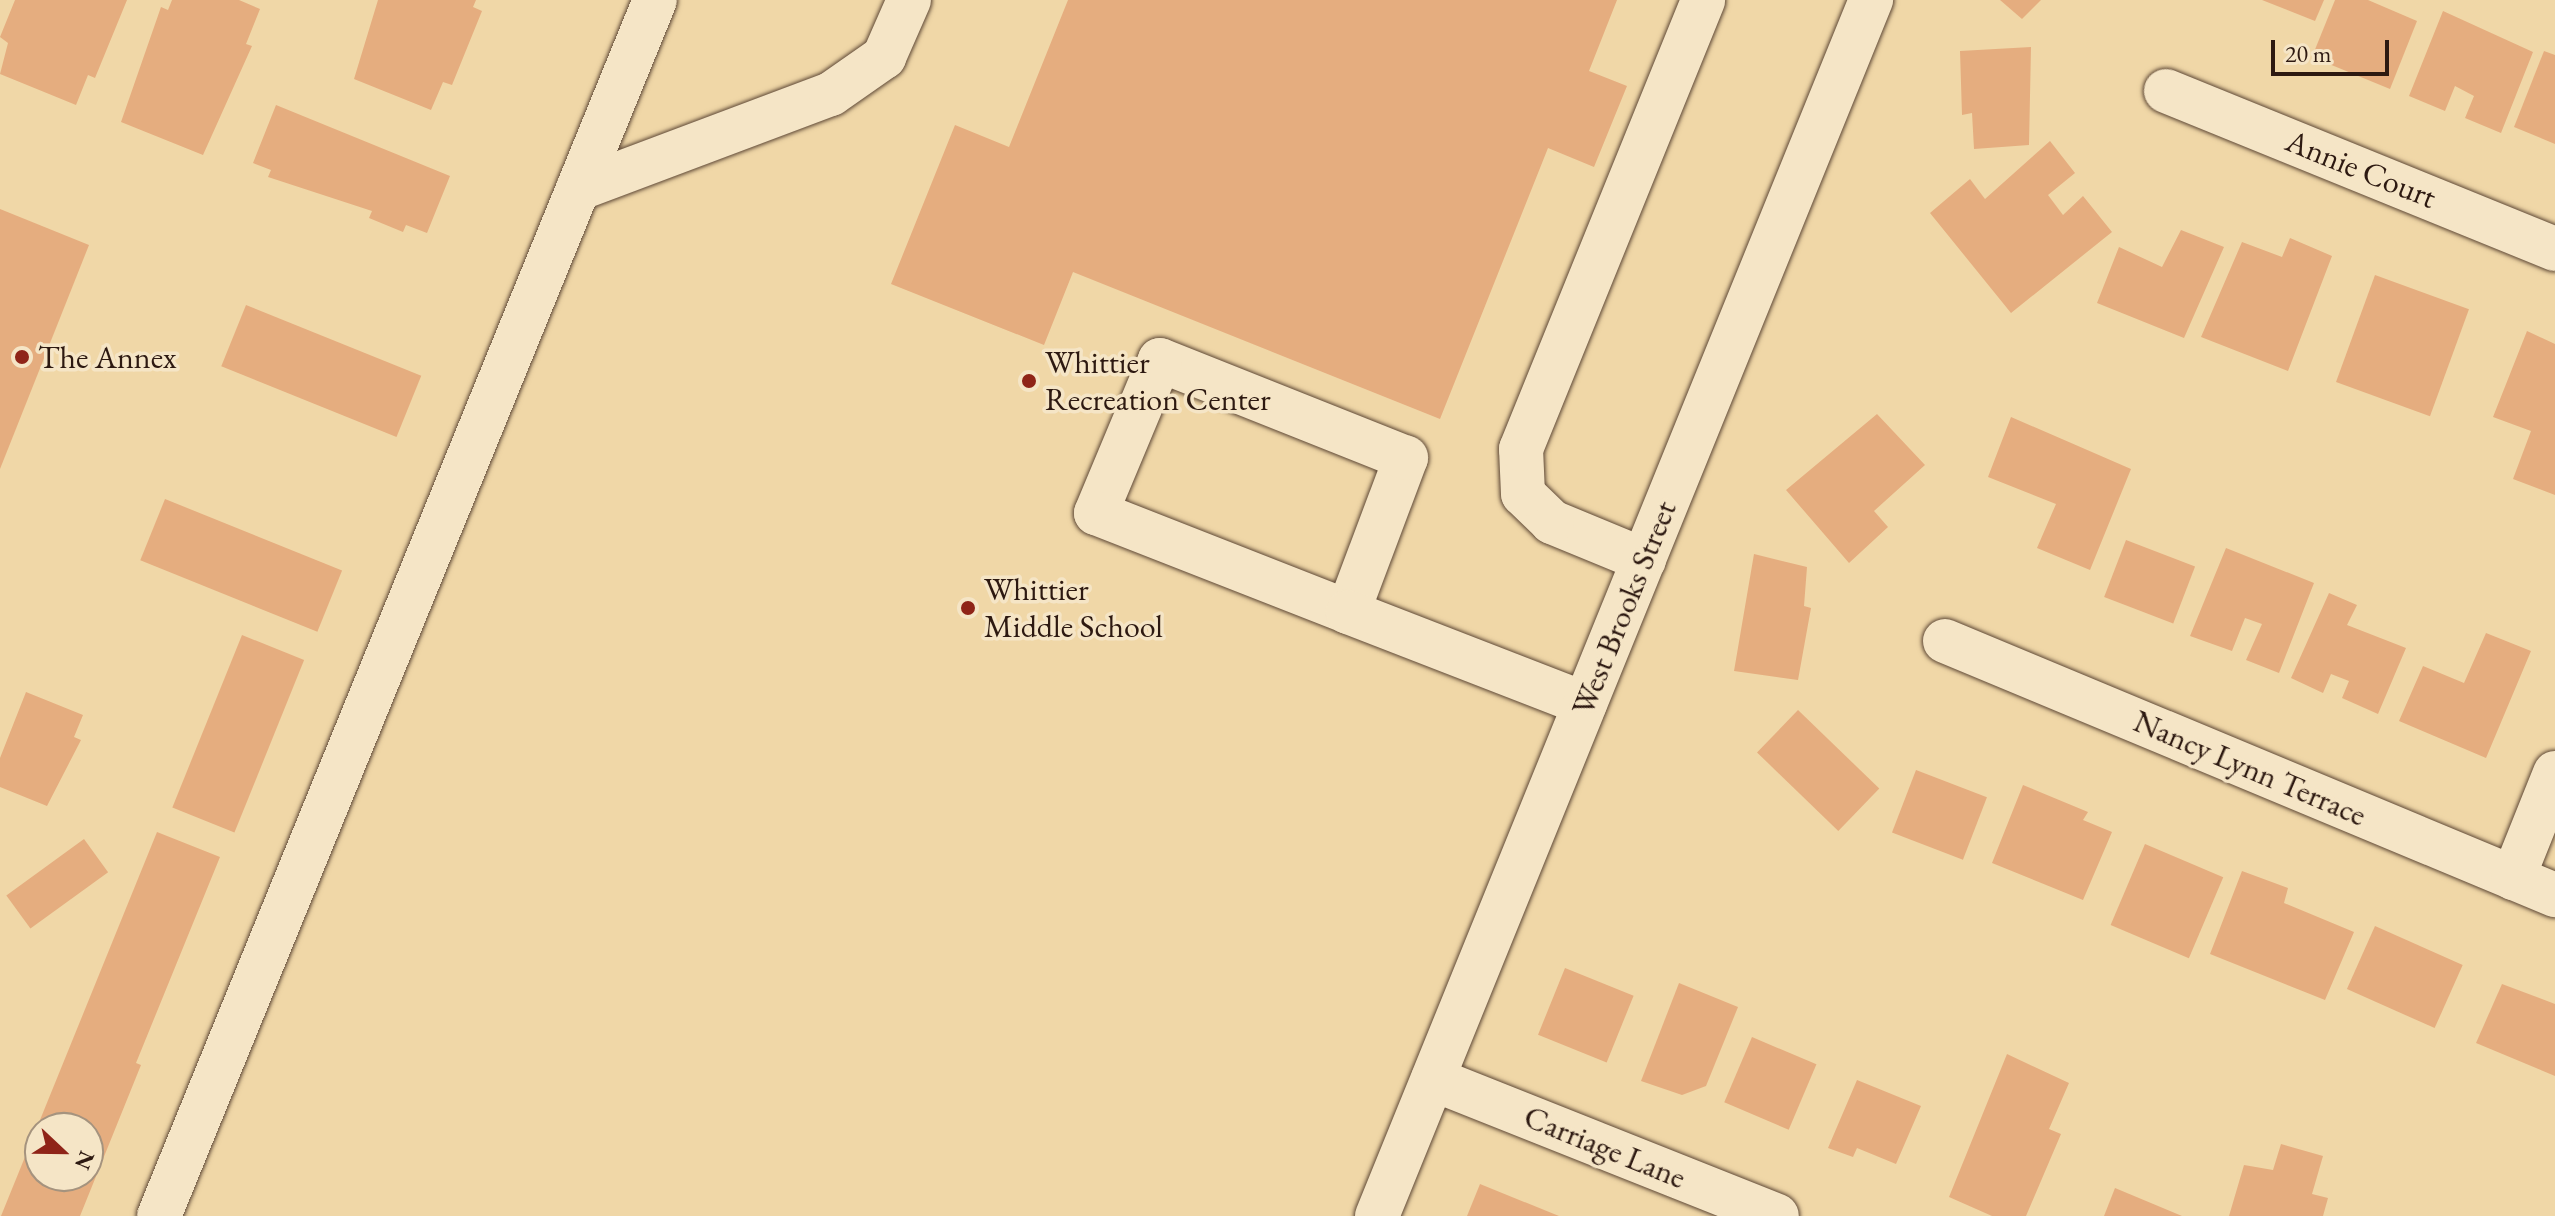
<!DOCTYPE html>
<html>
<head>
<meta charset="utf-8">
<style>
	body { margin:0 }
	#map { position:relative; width:2555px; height:1216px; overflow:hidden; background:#f0d7a7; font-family:"EB Garamond",serif }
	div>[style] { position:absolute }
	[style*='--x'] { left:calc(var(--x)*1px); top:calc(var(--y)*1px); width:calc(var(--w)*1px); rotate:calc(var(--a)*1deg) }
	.building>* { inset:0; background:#e5ad7f; transform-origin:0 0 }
	.roads { filter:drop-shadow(0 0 2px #5e4836) drop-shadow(0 0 2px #5e4836) }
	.minor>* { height:44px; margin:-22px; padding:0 22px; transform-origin:22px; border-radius:22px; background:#f5e5c6 }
	.dots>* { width:22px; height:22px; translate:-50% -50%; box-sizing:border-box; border:4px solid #f5e5c6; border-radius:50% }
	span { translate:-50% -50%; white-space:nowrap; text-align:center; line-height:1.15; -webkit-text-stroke:7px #f5e5c6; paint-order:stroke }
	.street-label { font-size:32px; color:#2d1911 }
	.poi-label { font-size:32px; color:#2d1911 }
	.left { translate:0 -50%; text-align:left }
	.north { position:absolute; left:24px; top:1112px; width:80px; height:80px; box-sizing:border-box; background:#f5e5c6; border:2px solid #a5937e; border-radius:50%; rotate:112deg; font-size:22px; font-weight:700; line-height:32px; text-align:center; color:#2d1911 }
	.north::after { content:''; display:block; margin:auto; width:28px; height:36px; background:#8f2418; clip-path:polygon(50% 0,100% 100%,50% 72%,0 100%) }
	.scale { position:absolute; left:2271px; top:40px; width:118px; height:36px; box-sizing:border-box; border:4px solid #2d1911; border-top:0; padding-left:10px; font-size:24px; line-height:28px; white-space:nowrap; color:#2d1911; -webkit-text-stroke:6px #f5e5c6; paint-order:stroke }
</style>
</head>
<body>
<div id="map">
	<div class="building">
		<i style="clip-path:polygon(15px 0,127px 0,95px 78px,88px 75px,76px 105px,0 74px,8px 43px,0 37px)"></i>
		<i style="clip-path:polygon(172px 0,239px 0,260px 9px,246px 44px,252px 46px,203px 155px,121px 122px,161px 7px,168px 10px)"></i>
		<i style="clip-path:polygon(378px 0,476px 0,473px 7px,482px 11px,452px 85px,443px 82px,431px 110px,354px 79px)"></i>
		<i style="clip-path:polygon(1068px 0,1617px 0,1589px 71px,1627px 86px,1594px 167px,1548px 148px,1440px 419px,1073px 272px,1044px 345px,891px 284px,955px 125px,1009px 147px)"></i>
		<i style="clip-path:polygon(2000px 0,2041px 0,2022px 19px)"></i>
		<i style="clip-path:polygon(2262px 0,2324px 0,2315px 21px)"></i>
		<i style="clip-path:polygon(2335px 0,2368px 0,2417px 21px,2390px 89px,2312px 57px)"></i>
		<i style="clip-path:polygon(2443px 11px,2533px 52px,2501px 133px,2465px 118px,2474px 96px,2455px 86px,2445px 111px,2409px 96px)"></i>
		<i style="clip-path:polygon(2031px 47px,2029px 145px,1974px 149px,1972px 113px,1962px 115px,1960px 51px)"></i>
		<i style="clip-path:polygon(2544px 51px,2555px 55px,2555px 144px,2514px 127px)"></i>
		<i style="clip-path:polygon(276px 105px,450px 176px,427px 233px,406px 225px,403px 232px,369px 218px,372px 211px,268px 177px,271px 170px,253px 163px)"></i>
		<i style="clip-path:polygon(2050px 141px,2075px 173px,2048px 195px,2063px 215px,2083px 196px,2112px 232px,2011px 313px,1930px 213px,1970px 179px,1985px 199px)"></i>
		<i style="clip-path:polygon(0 209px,89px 245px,0 469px)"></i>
		<i style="clip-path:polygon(2181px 230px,2224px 247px,2184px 338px,2097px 303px,2119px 247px,2162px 267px)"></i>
		<i style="clip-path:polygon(2290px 238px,2332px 256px,2288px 371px,2201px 337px,2242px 242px,2282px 257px)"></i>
		<i style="left:2375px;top:275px;width:100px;height:114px;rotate:20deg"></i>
		<i style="left:246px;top:305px;width:189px;height:66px;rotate:22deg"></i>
		<i style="clip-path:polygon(2527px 331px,2555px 344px,2555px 495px,2513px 479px,2531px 431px,2493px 417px)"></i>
		<i style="clip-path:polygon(1877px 414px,1925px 465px,1874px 511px,1888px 527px,1849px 563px,1786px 490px)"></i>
		<i style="clip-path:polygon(2011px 417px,2131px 469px,2090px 570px,2037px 548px,2056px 504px,1988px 477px)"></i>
		<i style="left:165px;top:499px;width:191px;height:66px;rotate:22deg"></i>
		<i style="left:2126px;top:540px;width:74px;height:61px;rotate:21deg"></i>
		<i style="clip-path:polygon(2226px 548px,2314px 583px,2279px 673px,2246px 660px,2262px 624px,2245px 618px,2232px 651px,2190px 636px)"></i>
		<i style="clip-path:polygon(1754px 554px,1807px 567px,1804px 606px,1811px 608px,1798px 680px,1734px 671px)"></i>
		<i style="clip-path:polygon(2329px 593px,2357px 605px,2347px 625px,2406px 648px,2378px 714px,2342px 698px,2349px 681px,2331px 674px,2323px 693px,2291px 678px)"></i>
		<i style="clip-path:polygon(2486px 633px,2531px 651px,2486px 758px,2399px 721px,2423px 666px,2464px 683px)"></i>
		<i style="left:242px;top:635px;width:67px;height:186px;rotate:22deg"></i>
		<i style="clip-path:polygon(26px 692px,83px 715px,74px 737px,81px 740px,47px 806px,0 787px,0 758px)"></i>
		<i style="left:1798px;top:710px;width:113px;height:59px;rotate:44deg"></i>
		<i style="left:1916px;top:770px;width:76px;height:67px;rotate:21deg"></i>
		<i style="clip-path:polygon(2023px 785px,2088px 812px,2083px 820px,2112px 832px,2083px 900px,1992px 863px)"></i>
		<i style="clip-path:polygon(evenodd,157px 832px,220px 857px,136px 1063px,141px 1065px,80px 1216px,1px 1216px,157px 832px,40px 1128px,88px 1128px,88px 1176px,40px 1176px,40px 1128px)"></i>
		<i style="left:84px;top:839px;width:41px;height:96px;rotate:54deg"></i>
		<i style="left:2145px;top:844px;width:85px;height:88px;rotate:23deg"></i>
		<i style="clip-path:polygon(2242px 871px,2288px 888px,2284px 903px,2354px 932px,2325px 1000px,2210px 954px)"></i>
		<i style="left:2375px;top:926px;width:96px;height:69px;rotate:24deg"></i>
		<i style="left:1565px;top:968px;width:74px;height:72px;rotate:22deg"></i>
		<i style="clip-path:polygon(1679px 983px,1738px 1007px,1706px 1086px,1682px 1095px,1641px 1081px)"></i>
		<i style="clip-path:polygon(2502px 984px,2555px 1004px,2555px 1076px,2476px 1043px)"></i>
		<i style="left:1752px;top:1037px;width:70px;height:71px;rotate:23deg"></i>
		<i style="clip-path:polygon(2007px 1054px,2069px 1083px,2049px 1129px,2061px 1134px,2026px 1216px,1992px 1216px,1949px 1197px)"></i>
		<i style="clip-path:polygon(1857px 1080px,1921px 1106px,1896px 1164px,1857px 1148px,1853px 1157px,1828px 1148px)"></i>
		<i style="clip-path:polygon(2281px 1144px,2323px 1156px,2312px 1194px,2328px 1198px,2323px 1216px,2229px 1216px,2244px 1165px,2273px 1170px)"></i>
		<i style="clip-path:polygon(1480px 1184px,1559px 1216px,1467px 1216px)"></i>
		<i style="clip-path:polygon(2115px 1188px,2182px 1216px,2104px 1216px)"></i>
	</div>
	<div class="roads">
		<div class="minor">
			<i style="--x:2166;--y:91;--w:420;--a:22.1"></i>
			<i style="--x:578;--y:189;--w:270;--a:-20.6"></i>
			<i style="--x:831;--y:94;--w:65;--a:-34.9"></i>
			<i style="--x:884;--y:57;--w:62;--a:-66.3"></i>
			<i style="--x:1644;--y:560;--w:100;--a:-157.6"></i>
			<i style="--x:1552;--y:522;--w:40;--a:-136"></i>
			<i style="--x:1523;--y:494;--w:45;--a:-92.5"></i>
			<i style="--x:1521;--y:449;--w:484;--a:-67.9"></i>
			<i style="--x:1348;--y:612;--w:165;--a:-69.4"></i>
			<i style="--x:1406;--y:458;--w:265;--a:-158.3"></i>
			<i style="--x:1160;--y:360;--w:166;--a:112.7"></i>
			<i style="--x:1096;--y:513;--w:271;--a:21.4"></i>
			<i style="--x:1348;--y:612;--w:254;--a:21.2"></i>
			<i style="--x:1945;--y:641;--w:661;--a:22.61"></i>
			<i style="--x:2513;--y:878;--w:113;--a:-68.2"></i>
			<i style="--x:1433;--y:1079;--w:370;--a:21.7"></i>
			<i style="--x:159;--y:1216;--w:1313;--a:-67.81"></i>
			<i style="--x:1377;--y:1216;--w:1313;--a:-67.89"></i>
		</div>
	</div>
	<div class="dots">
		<i style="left:22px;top:357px;background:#8f2418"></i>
		<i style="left:1029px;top:381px;background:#8f2418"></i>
		<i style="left:968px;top:608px;background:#8f2418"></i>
	</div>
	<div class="street-label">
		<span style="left:2361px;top:169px;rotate:22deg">Annie Court</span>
		<span style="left:1624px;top:608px;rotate:-68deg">West Brooks Street</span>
		<span style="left:2250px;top:768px;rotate:23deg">Nancy Lynn Terrace</span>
		<span style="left:1605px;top:1147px;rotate:22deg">Carriage Lane</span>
	</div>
	<div class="poi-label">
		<span class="left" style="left:38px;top:357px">The Annex</span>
		<span class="left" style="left:1045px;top:381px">Whittier<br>Recreation Center</span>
		<span class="left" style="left:984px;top:608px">Whittier<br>Middle School</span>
	</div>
	<div class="north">N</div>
	<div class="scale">20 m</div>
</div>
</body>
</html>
